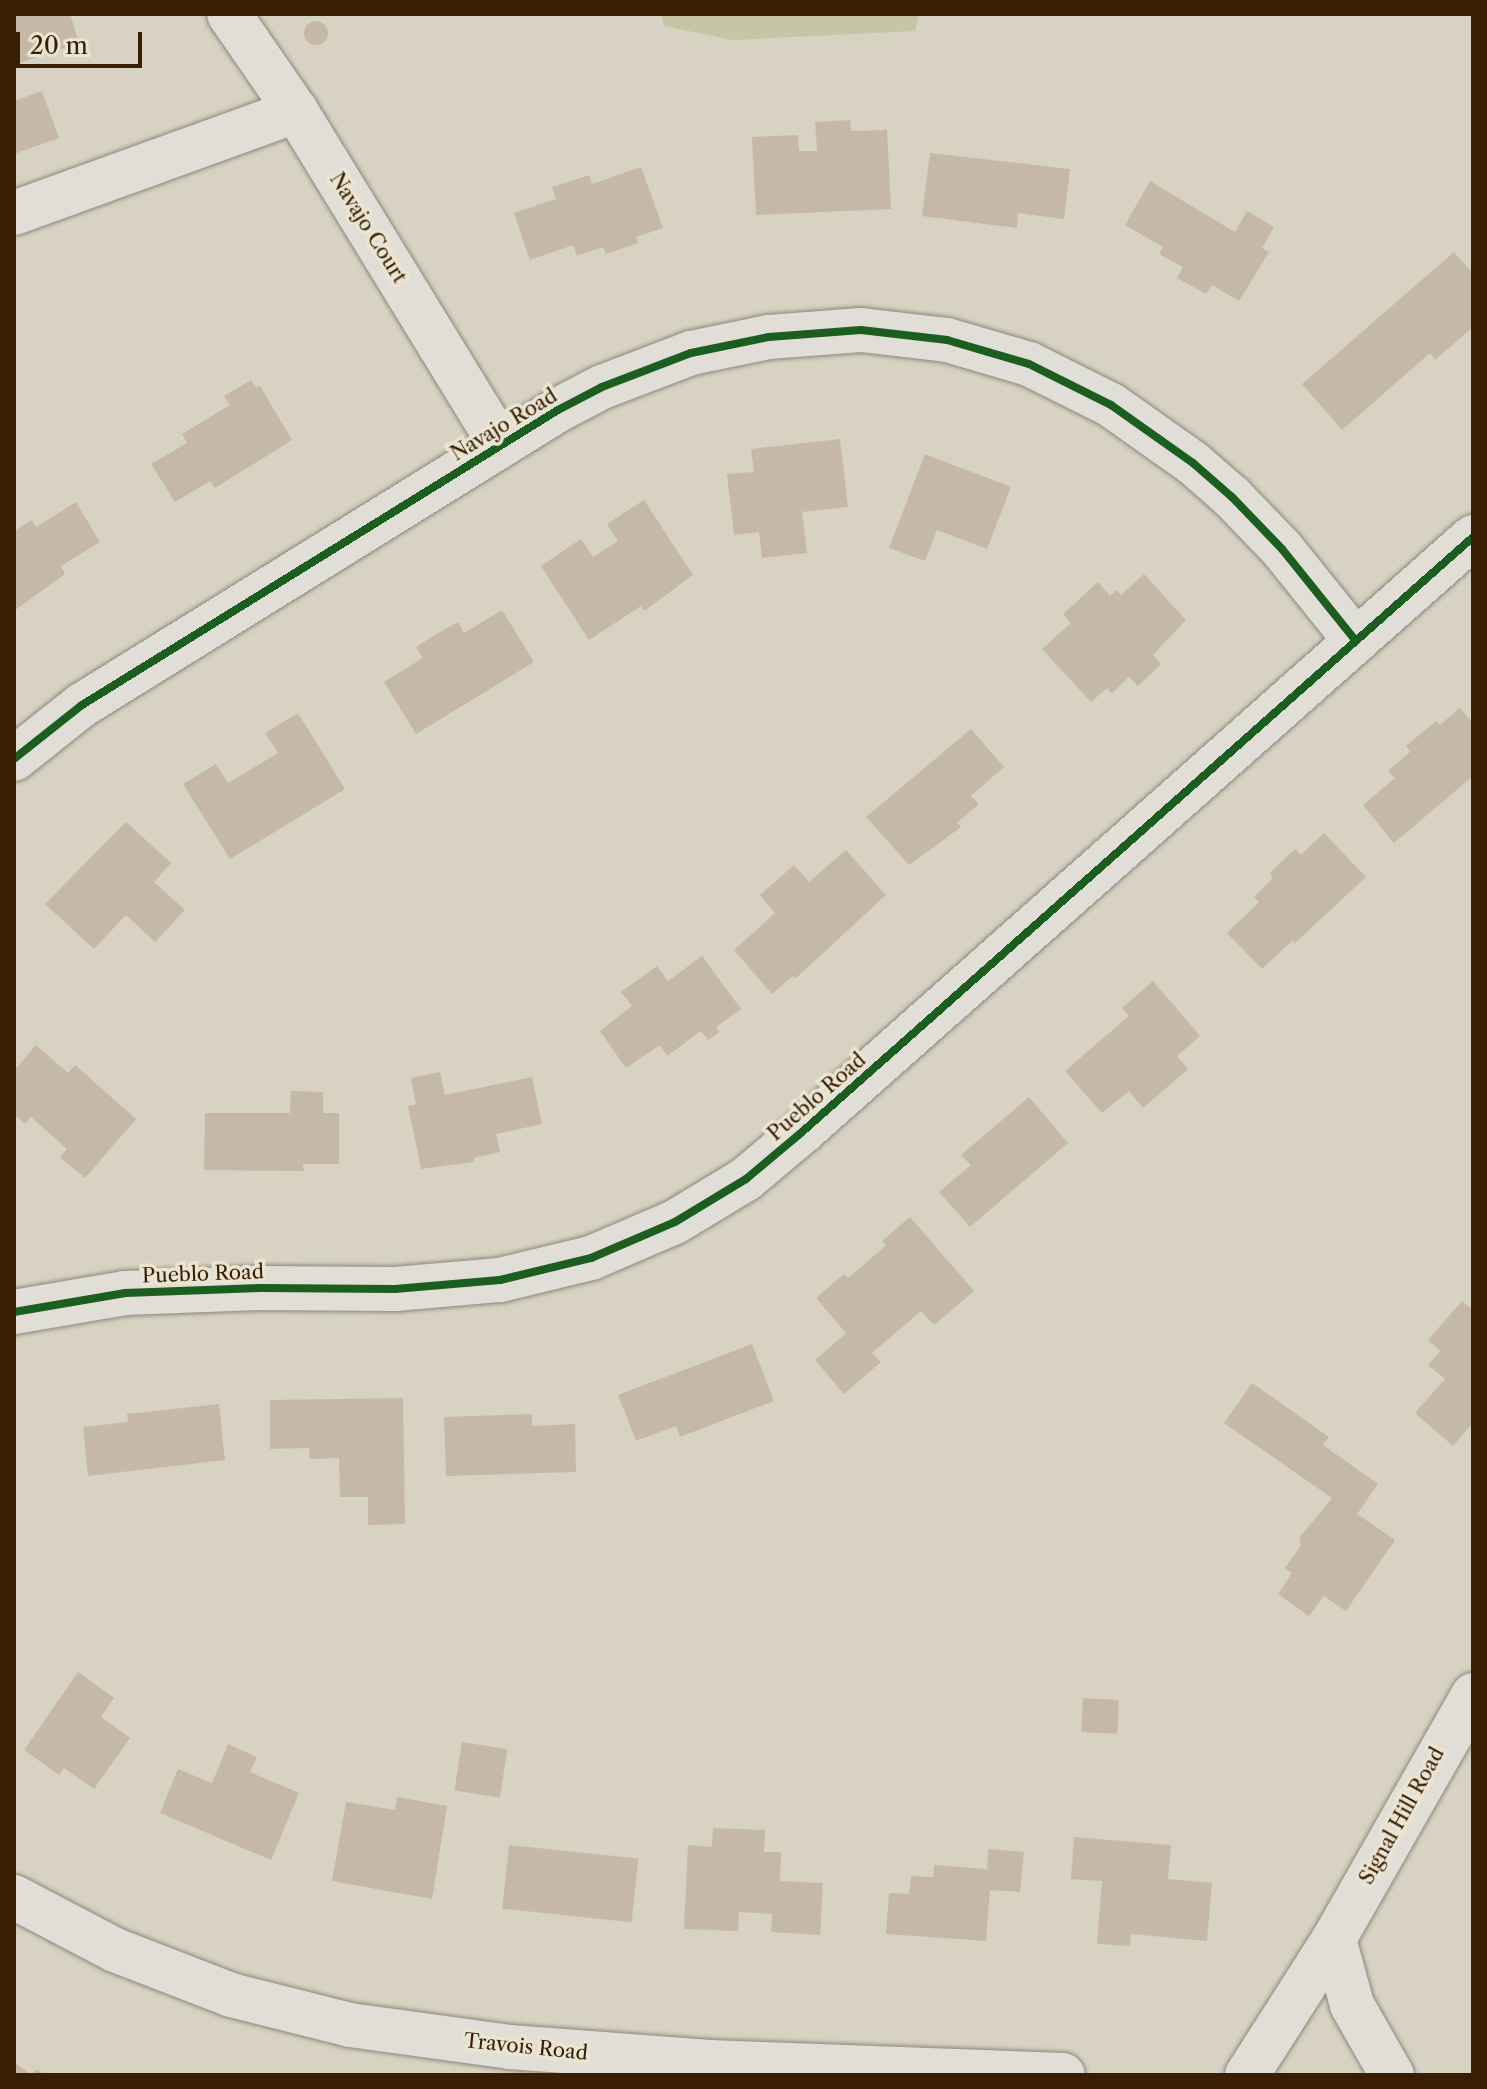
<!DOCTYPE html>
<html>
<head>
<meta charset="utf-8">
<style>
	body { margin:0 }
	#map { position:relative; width:1487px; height:2089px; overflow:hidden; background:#d7d2c2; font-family:"Libre Caslon Text",serif }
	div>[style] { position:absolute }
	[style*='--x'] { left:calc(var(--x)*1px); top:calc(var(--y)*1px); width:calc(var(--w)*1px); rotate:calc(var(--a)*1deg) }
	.green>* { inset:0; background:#c4c6a5 }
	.building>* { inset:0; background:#c6b8a9; transform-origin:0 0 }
	.round { border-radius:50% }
	.roads { filter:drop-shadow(0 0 2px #8e877b) drop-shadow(0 0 2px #8e877b) }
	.street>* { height:44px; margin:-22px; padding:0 22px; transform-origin:22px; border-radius:22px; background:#e0ded6 }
	.cycleway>* { height:8px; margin:-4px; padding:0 4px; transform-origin:4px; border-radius:4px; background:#1b5e20 }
	span { translate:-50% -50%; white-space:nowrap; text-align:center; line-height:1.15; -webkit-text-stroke:7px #eae4d2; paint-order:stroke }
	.street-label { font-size:20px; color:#381e03 }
	.frame { position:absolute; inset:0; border:16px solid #381e03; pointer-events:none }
	.scale { position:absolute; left:16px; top:32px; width:126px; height:36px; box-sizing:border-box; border:4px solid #381e03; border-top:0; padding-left:10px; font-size:24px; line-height:28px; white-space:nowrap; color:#381e03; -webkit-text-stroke:6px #eae4d2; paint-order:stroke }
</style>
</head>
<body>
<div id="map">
	<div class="green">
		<i style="clip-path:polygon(661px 14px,919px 14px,915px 31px,733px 40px,664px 26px)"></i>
	</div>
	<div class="building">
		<i style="clip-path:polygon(14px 14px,70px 14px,79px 43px,14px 65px)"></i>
		<i class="round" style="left:304px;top:21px;width:24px;height:24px"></i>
		<i style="clip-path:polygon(42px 91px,59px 138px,14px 154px,14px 101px)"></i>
		<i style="clip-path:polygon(850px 120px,851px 131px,887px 130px,891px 209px,756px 215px,752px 137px,798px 135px,799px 151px,817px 151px,815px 122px)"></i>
		<i style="clip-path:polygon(930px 153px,1070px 169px,1064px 219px,1018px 213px,1017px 228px,922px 216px)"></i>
		<i style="clip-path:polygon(641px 167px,663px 228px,636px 237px,638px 243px,606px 254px,603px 247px,577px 256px,573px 245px,530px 260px,514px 213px,556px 199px,552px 187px,589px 175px,592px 184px)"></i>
		<i style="clip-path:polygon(1150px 181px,1235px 232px,1247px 211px,1274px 227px,1262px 248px,1269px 252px,1239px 301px,1212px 285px,1206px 294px,1177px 278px,1183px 267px,1159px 254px,1163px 247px,1125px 225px)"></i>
		<i style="clip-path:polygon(1454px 252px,1473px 274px,1473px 327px,1435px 360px,1430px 353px,1342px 430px,1302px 384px)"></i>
		<i style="clip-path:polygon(251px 380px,256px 388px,260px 386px,292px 440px,215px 488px,210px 481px,175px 502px,151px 464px,187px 443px,182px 434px,230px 405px,224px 396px)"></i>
		<i style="clip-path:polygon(840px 439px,848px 507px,802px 512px,807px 553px,762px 558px,759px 532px,734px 535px,727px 474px,754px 472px,751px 449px)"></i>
		<i style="clip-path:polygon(925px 454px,1011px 487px,987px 549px,937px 530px,925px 561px,889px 548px)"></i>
		<i style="clip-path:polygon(644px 500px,693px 575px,644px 611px,641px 606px,589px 640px,541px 566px,581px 539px,593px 557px,618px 541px,607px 524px)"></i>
		<i style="clip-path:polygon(76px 502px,100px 542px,61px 566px,65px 574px,14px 611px,14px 531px,32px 520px,36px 527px)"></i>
		<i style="clip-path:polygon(1144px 574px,1186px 620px,1153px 655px,1161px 664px,1138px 686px,1129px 677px,1112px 693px,1107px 688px,1091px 702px,1042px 649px,1071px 623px,1063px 614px,1098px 582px,1110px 596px,1117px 590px,1121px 595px)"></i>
		<i style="clip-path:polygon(502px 610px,534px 662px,416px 734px,384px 682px,423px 658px,416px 647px,433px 636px,458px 622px,464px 633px)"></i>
		<i style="clip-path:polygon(1460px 708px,1473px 723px,1473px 776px,1394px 843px,1363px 805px,1395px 778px,1388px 771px,1410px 752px,1406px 746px,1436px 721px,1440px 725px)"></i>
		<i style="clip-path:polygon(298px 713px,345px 789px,230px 859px,183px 784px,216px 764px,228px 783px,278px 753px,265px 733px)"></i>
		<i style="clip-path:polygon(971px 729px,1004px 767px,971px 796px,979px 804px,957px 823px,961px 827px,909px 865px,866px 817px)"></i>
		<i style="clip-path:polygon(126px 822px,171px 863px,154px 882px,185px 910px,155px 942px,126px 915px,94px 949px,45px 904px)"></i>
		<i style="clip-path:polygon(1324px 833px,1366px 877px,1295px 943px,1293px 940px,1262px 969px,1227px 933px,1259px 902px,1254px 897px,1273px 878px,1270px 873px,1295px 849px,1301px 855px)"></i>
		<i style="clip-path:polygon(846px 850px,886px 895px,795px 979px,793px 976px,772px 994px,734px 950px,775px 913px,760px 895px,794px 865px,809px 882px)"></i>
		<i style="clip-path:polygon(702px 956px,741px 1009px,716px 1027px,720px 1032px,708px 1040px,701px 1031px,667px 1056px,660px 1045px,626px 1068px,600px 1031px,632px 1006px,621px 992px,657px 966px,668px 981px)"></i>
		<i style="clip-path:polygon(1153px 981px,1200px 1036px,1177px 1056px,1188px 1069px,1143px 1108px,1129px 1091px,1102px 1113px,1065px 1071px,1129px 1016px,1122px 1008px)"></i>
		<i style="clip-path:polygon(36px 1045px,68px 1073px,75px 1065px,136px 1119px,85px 1178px,60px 1157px,67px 1149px,31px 1117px,25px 1124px,14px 1114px,14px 1071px)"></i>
		<i style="clip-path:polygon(440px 1072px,445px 1095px,532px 1077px,542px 1124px,496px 1134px,500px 1152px,474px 1158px,474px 1162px,421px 1169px,408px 1106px,416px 1104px,411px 1078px)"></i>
		<i style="clip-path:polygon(291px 1091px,323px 1092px,323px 1113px,339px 1113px,339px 1164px,303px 1164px,304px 1171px,204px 1170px,205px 1113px,290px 1113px)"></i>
		<i style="clip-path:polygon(1029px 1097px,1068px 1143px,970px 1227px,939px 1192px,971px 1165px,961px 1155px)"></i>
		<i style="clip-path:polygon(910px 1217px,974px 1291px,934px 1325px,921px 1311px,872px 1353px,881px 1362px,844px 1394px,815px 1360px,846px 1333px,816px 1298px,844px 1274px,848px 1278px,883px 1248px,886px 1245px,882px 1241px)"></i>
		<i style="clip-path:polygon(1462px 1301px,1473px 1310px,1473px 1423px,1453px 1446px,1415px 1413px,1445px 1379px,1428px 1365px,1440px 1351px,1428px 1340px)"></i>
		<i style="clip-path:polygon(752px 1344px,774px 1401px,680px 1437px,676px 1426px,636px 1441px,618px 1395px)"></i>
		<i style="clip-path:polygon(1252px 1383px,1329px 1437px,1323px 1445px,1378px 1484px,1357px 1514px,1395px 1540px,1346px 1611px,1324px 1596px,1309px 1616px,1278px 1594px,1292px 1573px,1285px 1568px,1301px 1545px,1299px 1538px,1332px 1498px,1224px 1423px)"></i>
		<i style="clip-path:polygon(403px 1398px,405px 1524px,368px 1525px,368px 1497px,340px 1497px,339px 1458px,310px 1459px,309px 1448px,270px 1449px,270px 1400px)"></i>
		<i style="clip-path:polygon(219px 1404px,225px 1460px,88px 1476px,83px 1427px,128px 1422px,127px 1414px)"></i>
		<i style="clip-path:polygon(532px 1414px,532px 1426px,575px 1424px,576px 1472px,446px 1476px,444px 1417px)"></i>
		<i style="clip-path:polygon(78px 1672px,114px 1698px,101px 1717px,130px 1738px,94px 1789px,64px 1768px,59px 1775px,24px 1750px)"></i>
		<i style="left:1083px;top:1698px;width:36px;height:34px;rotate:3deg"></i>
		<i style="left:462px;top:1742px;width:46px;height:49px;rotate:9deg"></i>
		<i style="clip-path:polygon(228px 1744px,257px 1757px,250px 1772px,299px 1793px,271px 1860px,160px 1813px,178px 1769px,212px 1783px)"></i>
		<i style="clip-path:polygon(397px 1797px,447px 1806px,432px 1899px,332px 1881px,346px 1802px,395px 1810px)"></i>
		<i style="clip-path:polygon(713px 1828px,765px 1830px,764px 1852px,781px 1852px,780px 1881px,823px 1883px,820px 1935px,771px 1932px,772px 1914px,739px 1912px,738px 1931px,684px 1929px,688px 1845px,712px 1847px)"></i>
		<i style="clip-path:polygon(1074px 1837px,1171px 1845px,1168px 1879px,1212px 1883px,1207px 1941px,1131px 1934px,1130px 1946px,1097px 1944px,1102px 1881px,1071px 1879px)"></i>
		<i style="left:509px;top:1845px;width:130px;height:64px;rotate:6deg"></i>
		<i style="clip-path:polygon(988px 1849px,1024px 1852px,1020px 1892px,990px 1890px,986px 1941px,886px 1934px,889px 1893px,909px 1894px,911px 1876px,933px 1877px,934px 1865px,987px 1869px)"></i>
		<i style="clip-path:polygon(14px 2062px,32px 2075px,36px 2069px,45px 2075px,14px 2075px)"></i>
	</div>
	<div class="roads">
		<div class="street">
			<i style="--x:229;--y:14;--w:118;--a:55.4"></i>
			<i style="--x:296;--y:111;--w:392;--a:58.5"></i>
			<i style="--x:14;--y:213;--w:300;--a:-19.9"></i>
			<i style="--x:14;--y:759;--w:87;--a:-38.5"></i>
			<i style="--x:82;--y:705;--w:560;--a:-31.79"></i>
			<i style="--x:558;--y:410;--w:50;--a:-27.6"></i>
			<i style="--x:602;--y:387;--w:95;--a:-20.9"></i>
			<i style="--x:691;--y:353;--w:80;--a:-11.6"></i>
			<i style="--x:769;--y:337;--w:92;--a:-4.4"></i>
			<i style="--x:861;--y:330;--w:87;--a:6.6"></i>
			<i style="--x:947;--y:340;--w:85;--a:16.3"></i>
			<i style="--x:1029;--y:364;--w:92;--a:26.6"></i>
			<i style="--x:1111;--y:405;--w:100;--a:35.3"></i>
			<i style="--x:1193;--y:463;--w:52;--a:41.1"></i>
			<i style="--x:1232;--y:497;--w:72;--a:46.1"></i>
			<i style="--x:1282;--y:549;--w:118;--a:51.2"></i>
			<i style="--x:14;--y:1312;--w:113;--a:-9.7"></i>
			<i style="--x:125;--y:1293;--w:135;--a:-2.1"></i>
			<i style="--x:260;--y:1288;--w:135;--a:0.4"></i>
			<i style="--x:395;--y:1289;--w:105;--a:-4.9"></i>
			<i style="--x:500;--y:1280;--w:94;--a:-13.6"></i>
			<i style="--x:591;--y:1258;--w:91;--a:-23.2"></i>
			<i style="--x:675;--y:1222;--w:83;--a:-31.2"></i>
			<i style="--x:746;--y:1179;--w:73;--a:-40"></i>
			<i style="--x:802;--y:1132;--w:897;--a:-41.56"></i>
			<i style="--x:14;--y:1897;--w:114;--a:27.7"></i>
			<i style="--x:115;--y:1950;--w:124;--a:21.2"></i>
			<i style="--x:231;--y:1995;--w:123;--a:14.1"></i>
			<i style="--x:350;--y:2025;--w:162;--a:7.8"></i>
			<i style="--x:510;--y:2047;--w:200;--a:4.3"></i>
			<i style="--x:709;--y:2062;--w:354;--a:2.1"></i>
			<i style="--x:1334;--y:1939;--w:68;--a:74.7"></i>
			<i style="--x:1352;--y:2005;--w:81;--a:60.3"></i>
			<i style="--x:1247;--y:2075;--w:161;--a:-57.4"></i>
			<i style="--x:1334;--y:1939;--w:281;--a:-60.3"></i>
		</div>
	</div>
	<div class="cycleway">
		<i style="--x:14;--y:759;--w:87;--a:-38.5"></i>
		<i style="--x:82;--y:705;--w:560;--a:-31.79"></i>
		<i style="--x:558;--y:410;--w:50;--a:-27.6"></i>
		<i style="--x:602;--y:387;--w:95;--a:-20.9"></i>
		<i style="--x:691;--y:353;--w:80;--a:-11.6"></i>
		<i style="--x:769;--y:337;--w:92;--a:-4.4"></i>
		<i style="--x:861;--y:330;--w:87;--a:6.6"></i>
		<i style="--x:947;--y:340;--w:85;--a:16.3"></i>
		<i style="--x:1029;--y:364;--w:92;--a:26.6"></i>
		<i style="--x:1111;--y:405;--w:100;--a:35.3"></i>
		<i style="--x:1193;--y:463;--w:52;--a:41.1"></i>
		<i style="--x:1232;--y:497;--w:72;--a:46.1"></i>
		<i style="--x:1282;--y:549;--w:118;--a:51.2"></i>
		<i style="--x:14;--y:1312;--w:113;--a:-9.7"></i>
		<i style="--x:125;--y:1293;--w:135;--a:-2.1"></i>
		<i style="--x:260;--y:1288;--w:135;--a:0.4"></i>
		<i style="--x:395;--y:1289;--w:105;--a:-4.9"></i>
		<i style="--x:500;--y:1280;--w:94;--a:-13.6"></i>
		<i style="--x:591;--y:1258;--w:91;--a:-23.2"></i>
		<i style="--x:675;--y:1222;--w:83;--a:-31.2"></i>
		<i style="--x:746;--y:1179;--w:73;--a:-40"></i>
		<i style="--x:802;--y:1132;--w:897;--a:-41.56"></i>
	</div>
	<div class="street-label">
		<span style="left:368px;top:228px;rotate:58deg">Navajo Court</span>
		<span style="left:504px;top:425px;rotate:-31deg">Navajo Road</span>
		<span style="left:817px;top:1097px;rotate:-41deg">Pueblo Road</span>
		<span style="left:203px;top:1274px;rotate:-2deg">Pueblo Road</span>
		<span style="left:1402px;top:1816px;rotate:-61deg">Signal Hill Road</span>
		<span style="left:526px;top:2047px;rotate:6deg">Travois Road</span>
	</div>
	<div class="frame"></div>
	<div class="scale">20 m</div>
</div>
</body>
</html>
